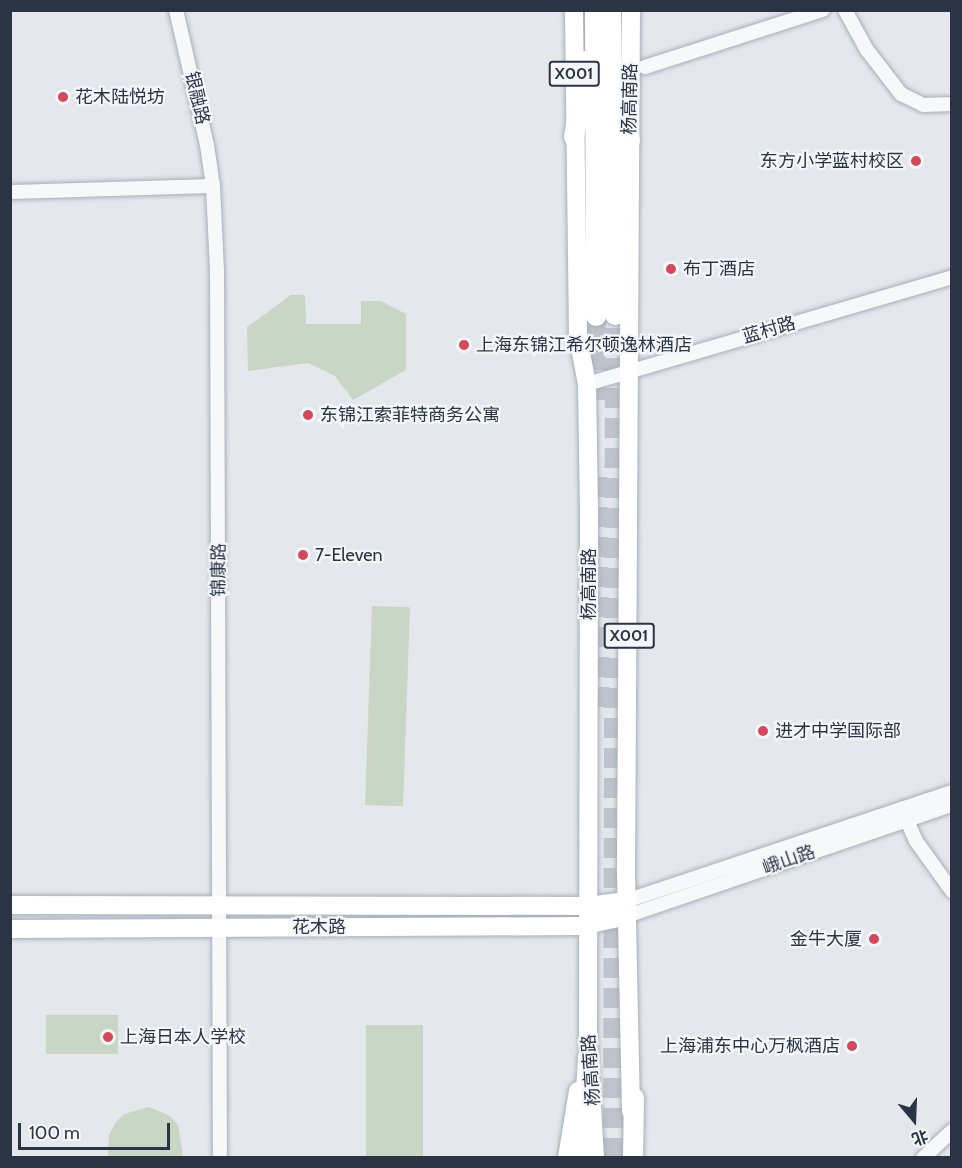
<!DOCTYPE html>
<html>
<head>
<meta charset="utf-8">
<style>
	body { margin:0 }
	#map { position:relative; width:962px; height:1168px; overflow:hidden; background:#e4e7ec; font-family:Cabin,"Noto Sans SC",sans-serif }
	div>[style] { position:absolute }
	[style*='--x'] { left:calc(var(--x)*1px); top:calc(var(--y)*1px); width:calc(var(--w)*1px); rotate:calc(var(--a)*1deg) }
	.green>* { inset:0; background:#c9d6c5; transform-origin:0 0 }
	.highway-tunnel>* { height:20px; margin-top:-10px; transform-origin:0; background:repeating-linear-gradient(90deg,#bfc3cb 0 20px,transparent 0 30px) }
	.roads { filter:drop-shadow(0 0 2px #a9aeb7) drop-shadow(0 0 2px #a9aeb7) }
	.minor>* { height:14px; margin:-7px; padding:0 7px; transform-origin:7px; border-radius:7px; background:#f7f8fa }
	.major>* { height:18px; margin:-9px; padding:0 9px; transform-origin:9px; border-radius:9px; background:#fff }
	.highway>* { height:20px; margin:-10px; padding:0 10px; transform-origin:10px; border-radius:10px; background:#fff }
	.dots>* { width:16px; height:16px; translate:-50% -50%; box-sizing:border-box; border:3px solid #f4f6f9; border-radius:50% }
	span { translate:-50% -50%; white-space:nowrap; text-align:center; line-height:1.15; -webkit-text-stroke:4.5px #f4f6f9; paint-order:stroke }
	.shield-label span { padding:2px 4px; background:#f4f6f9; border:2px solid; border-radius:4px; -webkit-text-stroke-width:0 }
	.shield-label { font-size:16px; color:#2b3445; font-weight:700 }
	.poi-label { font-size:18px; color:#2b3445 }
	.left { translate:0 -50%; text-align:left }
	.right { translate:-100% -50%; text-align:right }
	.street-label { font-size:18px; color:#2b3445 }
	.frame { position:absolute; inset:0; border:12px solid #2b3445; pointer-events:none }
	.north { position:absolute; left:884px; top:1090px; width:60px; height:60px; -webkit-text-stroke:4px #f4f6f9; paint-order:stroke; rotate:161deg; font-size:16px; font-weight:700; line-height:24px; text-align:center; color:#2b3445 }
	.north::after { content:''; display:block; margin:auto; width:21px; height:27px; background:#2b3445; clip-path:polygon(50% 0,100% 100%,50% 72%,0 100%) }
	.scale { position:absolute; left:18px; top:1123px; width:152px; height:27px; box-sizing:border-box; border:3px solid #2b3445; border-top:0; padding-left:8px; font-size:18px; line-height:21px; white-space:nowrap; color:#2b3445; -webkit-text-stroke:4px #f4f6f9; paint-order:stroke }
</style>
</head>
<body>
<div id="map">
	<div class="green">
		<i style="clip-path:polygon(291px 295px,305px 295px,306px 324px,361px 324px,361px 301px,381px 301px,406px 314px,406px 370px,353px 400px,335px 376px,308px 363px,248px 371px,247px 327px)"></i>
		<i style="left:372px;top:606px;width:38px;height:199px;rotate:2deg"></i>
		<i style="left:46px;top:1015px;width:72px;height:39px"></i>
		<i style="left:366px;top:1025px;width:57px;height:132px"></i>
		<i style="clip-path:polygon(149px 1107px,170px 1116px,178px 1125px,183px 1157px,108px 1157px,109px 1135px,115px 1123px,124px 1114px)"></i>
	</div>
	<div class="highway-tunnel">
		<i style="--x:595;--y:400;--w:84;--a:-89.3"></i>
		<i style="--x:597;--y:477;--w:238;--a:89.3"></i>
		<i style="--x:613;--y:1158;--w:843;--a:-89.86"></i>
	</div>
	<div class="roads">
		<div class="minor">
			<i style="--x:176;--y:10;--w:139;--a:77.1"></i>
			<i style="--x:207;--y:145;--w:41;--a:81.7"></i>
			<i style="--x:845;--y:10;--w:46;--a:61.2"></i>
			<i style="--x:867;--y:50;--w:56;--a:52.3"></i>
			<i style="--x:901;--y:94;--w:25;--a:26"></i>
			<i style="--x:924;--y:105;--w:28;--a:-2"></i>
			<i style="--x:645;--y:67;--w:187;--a:-17.8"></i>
			<i style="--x:10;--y:192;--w:203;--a:-1.7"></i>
			<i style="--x:213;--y:186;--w:86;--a:87.3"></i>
			<i style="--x:217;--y:272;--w:886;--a:89.81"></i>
			<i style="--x:587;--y:384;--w:380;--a:-16.3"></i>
			<i style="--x:904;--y:814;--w:30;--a:66"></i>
			<i style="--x:916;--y:841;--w:62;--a:54.2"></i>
			<i style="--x:626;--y:901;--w:344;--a:-18.5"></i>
			<i style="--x:627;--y:916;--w:343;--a:-18.9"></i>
			<i style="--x:923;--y:1158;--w:40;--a:-43"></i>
		</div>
		<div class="major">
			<i style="--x:574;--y:10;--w:327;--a:89.3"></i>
			<i style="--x:578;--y:337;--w:48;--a:79.2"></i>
			<i style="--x:587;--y:384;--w:132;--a:89.1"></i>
			<i style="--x:589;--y:516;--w:524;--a:90.11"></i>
			<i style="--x:588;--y:1040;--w:118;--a:86.6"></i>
			<i style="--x:10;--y:905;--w:579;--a:0.1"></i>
			<i style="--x:589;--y:906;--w:37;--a:-8"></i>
			<i style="--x:10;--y:929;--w:572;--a:-0.3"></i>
			<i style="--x:582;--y:926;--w:46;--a:-12.5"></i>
			<i style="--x:631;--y:1111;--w:236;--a:-91.2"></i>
			<i style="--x:626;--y:875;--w:865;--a:-89.67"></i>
			<i style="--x:567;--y:1158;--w:68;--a:-80.7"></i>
		</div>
		<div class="highway">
			<i style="--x:595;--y:10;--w:306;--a:89.8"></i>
			<i style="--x:611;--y:10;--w:305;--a:89.2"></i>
			<i style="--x:623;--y:88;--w:54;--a:82.6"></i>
			<i style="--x:574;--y:137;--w:77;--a:-81"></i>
			<i style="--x:582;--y:1158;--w:101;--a:-86.6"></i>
			<i style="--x:633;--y:1158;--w:60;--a:-89"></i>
		</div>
	</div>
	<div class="dots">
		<i style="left:63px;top:97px;background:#d1495b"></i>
		<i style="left:916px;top:161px;background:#d1495b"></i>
		<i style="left:671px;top:269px;background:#d1495b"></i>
		<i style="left:464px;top:345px;background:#d1495b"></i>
		<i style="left:308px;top:415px;background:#d1495b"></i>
		<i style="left:303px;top:555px;background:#d1495b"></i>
		<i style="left:763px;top:731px;background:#d1495b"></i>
		<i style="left:874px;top:939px;background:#d1495b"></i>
		<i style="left:108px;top:1037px;background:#d1495b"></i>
		<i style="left:852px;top:1046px;background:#d1495b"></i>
	</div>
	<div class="shield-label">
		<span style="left:574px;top:74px">X001</span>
		<span style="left:629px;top:636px">X001</span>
	</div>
	<div class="poi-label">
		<span class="left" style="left:75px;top:97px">花木陆悦坊</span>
		<span class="right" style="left:904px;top:161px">东方小学蓝村校区</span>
		<span class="left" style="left:683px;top:269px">布丁酒店</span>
		<span class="left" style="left:476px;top:345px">上海东锦江希尔顿逸林酒店</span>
		<span class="left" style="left:320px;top:415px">东锦江索菲特商务公寓</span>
		<span class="left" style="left:315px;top:555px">7-Eleven</span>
		<span class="left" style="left:775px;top:731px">进才中学国际部</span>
		<span class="right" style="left:862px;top:939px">金牛大厦</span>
		<span class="left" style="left:120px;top:1037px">上海日本人学校</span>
		<span class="right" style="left:840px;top:1046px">上海浦东中心万枫酒店</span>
	</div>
	<div class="street-label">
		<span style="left:197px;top:98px;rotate:77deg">银融路</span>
		<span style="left:630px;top:99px;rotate:-89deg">杨高南路</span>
		<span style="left:769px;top:330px;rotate:-16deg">蓝村路</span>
		<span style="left:219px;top:570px;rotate:-90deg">锦康路</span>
		<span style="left:589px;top:584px;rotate:-90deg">杨高南路</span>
		<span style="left:789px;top:860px;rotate:-19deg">峨山路</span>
		<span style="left:319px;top:927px">花木路</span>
		<span style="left:591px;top:1070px;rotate:-94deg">杨高南路</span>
	</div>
	<div class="frame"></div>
	<div class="north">北</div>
	<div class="scale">100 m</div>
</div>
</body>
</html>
